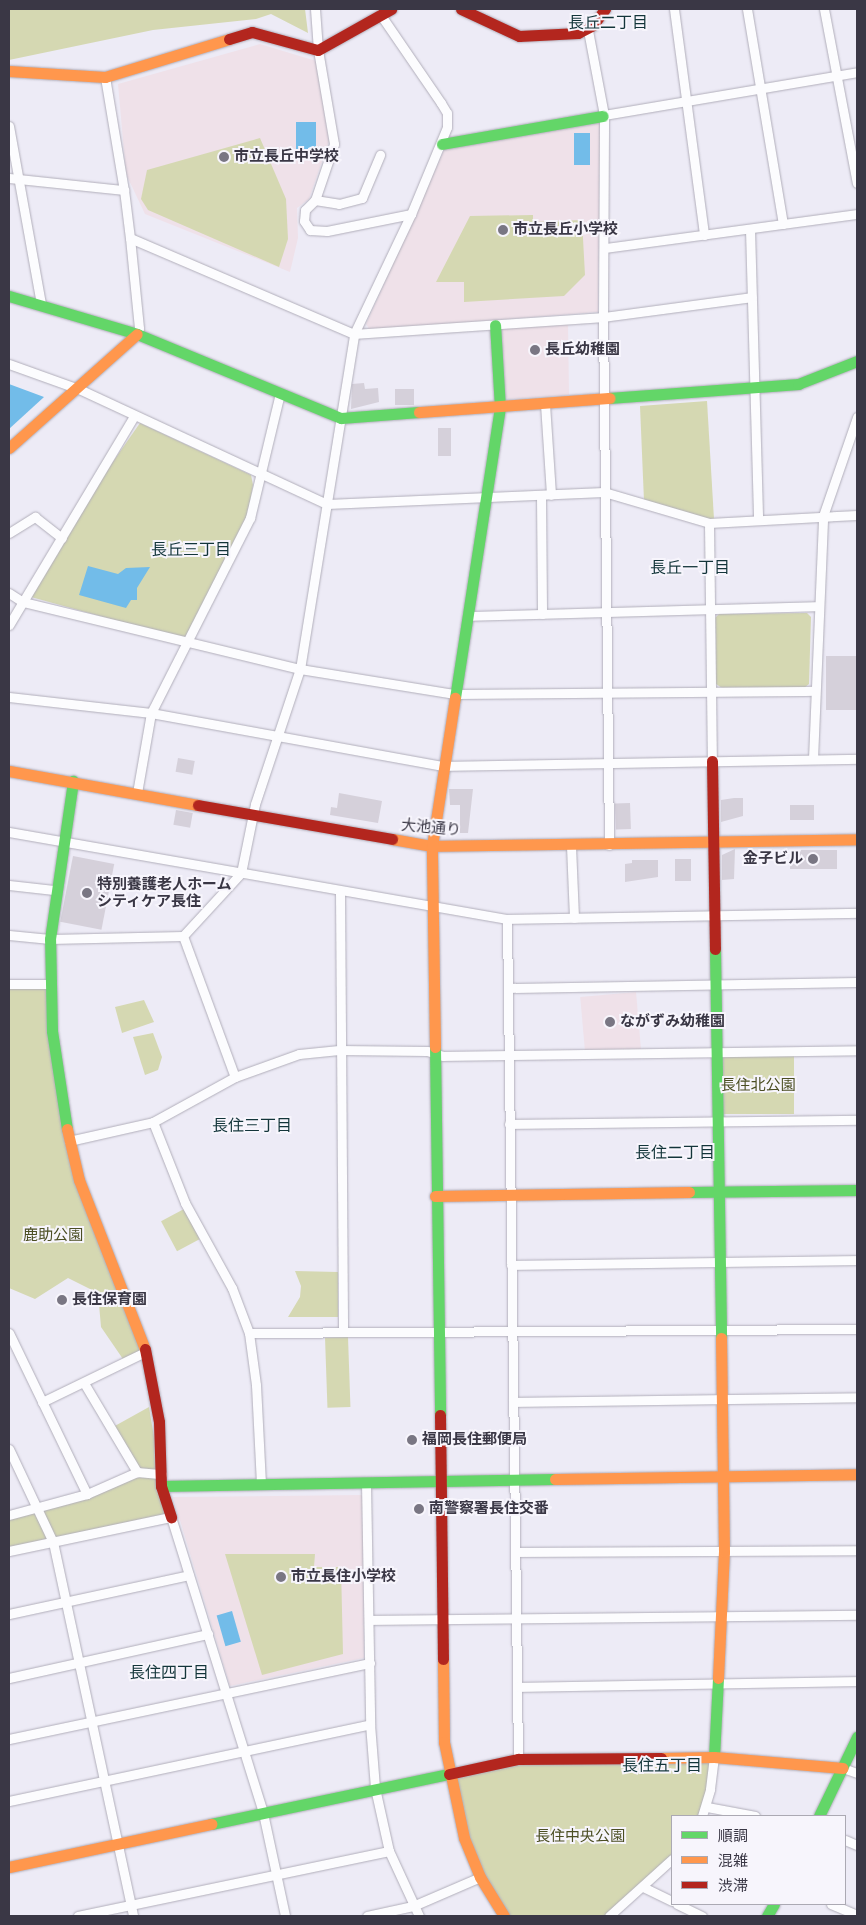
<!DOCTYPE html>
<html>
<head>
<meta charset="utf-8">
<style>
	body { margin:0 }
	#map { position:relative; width:866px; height:1925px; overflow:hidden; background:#edebf6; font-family:"Nunito Sans","Noto Sans JP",sans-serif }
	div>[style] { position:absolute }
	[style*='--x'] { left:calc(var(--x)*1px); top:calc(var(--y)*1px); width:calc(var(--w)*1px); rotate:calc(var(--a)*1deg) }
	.education>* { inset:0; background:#efe1e9; transform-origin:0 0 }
	.green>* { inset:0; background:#d5d8b2; transform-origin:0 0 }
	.water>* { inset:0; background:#72bce9; transform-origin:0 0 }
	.building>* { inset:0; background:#d5d0da; transform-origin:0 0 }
	.roads { filter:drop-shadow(0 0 1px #b1aeba) drop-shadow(0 0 1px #b1aeba) }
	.street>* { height:9px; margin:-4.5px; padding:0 4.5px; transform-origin:4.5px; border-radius:4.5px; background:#fcfcfe }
	.fast>* { height:11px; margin:-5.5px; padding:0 5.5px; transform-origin:5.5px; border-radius:5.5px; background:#63d668 }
	.slow>* { height:11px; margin:-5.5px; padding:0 5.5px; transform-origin:5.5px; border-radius:5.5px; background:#ff974d }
	.jam>* { height:11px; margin:-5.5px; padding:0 5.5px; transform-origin:5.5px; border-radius:5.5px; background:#b3261e }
	.dots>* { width:14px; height:14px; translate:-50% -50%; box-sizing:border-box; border:2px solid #f7f5fc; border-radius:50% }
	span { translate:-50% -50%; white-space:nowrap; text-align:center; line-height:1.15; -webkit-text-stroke:4px #f7f5fc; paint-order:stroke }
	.poi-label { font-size:15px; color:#3a3745; font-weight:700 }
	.left { translate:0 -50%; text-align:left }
	.right { translate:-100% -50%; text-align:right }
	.street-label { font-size:15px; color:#3a3745 }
	.park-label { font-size:15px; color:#4b4e23 }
	.neighbourhood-label { font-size:16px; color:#13353a }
	.frame { position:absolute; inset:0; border:10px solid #3a3745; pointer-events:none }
	.legend { position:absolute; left:671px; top:1815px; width:175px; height:90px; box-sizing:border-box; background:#f7f5fc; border:1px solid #aba9b3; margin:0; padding:6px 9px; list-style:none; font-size:15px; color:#3a3745 }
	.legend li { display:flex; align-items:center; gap:10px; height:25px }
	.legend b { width:25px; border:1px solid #aba9b3 }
</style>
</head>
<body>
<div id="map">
	<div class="education">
		<i style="clip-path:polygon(260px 44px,316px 61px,329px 141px,309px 199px,297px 208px,298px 238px,290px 272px,145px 214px,126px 174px,118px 84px)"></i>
		<i style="clip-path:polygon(600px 123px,598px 312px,370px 330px,366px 324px,445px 148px)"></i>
		<i style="clip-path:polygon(568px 323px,569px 395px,508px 399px,503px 394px,499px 328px)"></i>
		<i style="left:636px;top:992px;width:58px;height:56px;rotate:85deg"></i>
		<i style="clip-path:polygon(363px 1495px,364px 1658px,230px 1686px,173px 1497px)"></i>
	</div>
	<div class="green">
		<i style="clip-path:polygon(9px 9px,305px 9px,308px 33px,271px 14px,256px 19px,153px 30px,9px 60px)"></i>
		<i style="clip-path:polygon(260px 138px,286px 199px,288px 239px,279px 267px,148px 210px,141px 199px,147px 170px)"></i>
		<i style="clip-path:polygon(533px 215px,533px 222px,582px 220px,585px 275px,564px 296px,464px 302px,464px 282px,436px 282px,470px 216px)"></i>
		<i style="clip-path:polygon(707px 401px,714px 519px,708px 521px,644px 501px,640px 406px)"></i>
		<i style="clip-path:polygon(140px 423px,251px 475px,253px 485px,248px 513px,186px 640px,31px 597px,91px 493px)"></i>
		<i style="clip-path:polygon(807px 613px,811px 617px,809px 684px,804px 688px,722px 688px,716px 684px,715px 618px,719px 614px)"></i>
		<i style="clip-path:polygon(9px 984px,48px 984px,69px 1141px,145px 1352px,125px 1362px,101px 1327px,98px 1293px,68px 1278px,35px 1299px,9px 1288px)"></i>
		<i style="clip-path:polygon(144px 1000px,154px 1022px,122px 1033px,115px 1007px)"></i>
		<i style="clip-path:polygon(153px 1033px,162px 1057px,158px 1070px,145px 1075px,133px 1037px)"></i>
		<i style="left:723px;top:1056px;width:71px;height:58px"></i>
		<i style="left:184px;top:1209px;width:34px;height:26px;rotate:62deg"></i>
		<i style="clip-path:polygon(295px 1271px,338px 1272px,338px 1317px,288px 1317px,300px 1297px,301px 1286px)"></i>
		<i style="left:348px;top:1337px;width:70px;height:23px;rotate:88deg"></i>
		<i style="clip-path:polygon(149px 1407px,154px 1437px,155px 1470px,138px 1469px,113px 1427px)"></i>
		<i style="clip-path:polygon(137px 1474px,156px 1476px,165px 1516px,9px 1547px,9px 1517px)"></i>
		<i style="clip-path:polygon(225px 1554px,315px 1554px,314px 1567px,341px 1567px,343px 1654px,262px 1675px)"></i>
		<i style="clip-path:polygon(714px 1757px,702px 1816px,672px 1816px,672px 1859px,609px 1916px,504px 1916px,480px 1877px,448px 1773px,518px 1759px)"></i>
	</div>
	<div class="water">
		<i style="left:296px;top:122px;width:20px;height:33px"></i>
		<i style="left:574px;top:133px;width:16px;height:32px"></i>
		<i style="clip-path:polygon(9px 384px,44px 397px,9px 429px)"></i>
		<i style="clip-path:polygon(88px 566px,118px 574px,126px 568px,150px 567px,137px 588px,137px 600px,131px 600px,126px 608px,79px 595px)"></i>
		<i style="left:232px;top:1611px;width:32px;height:16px;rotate:74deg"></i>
	</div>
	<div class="building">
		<i style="clip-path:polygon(364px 383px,365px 389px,378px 388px,379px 402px,351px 409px,352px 384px)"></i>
		<i style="left:395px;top:389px;width:19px;height:16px"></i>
		<i style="left:438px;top:428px;width:13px;height:28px"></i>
		<i style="left:826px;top:656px;width:31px;height:54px"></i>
		<i style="left:178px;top:758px;width:17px;height:14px;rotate:10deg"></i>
		<i style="clip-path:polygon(449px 789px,473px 789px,468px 833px,460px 833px,460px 805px,450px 805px)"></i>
		<i style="clip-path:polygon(339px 793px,382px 801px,378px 823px,330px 815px,331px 807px,337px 808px)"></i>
		<i style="clip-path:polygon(734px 798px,743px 798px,743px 816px,721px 822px,721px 800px)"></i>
		<i style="left:630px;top:803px;width:26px;height:15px;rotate:88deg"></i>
		<i style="left:790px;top:805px;width:24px;height:15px"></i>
		<i style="left:176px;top:810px;width:17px;height:15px;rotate:10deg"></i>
		<i style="clip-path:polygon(735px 849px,734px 879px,722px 880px,722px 855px)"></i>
		<i style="left:790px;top:850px;width:47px;height:19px"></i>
		<i style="left:73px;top:856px;width:42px;height:67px;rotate:11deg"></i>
		<i style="left:675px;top:859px;width:16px;height:22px"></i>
		<i style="clip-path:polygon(632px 860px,658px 860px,658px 877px,625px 882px,625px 864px,632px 863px)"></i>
	</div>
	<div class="roads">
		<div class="street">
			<i style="--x:315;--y:9;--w:41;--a:85.8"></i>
			<i style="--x:318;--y:50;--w:95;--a:80.3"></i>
			<i style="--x:334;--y:144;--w:59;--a:108.7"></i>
			<i style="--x:315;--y:200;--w:14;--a:135"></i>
			<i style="--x:305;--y:210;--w:11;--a:95"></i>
			<i style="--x:304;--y:221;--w:11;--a:56"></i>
			<i style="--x:310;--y:230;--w:17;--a:3"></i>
			<i style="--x:327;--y:231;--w:86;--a:-11.4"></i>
			<i style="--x:674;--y:9;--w:228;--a:82.4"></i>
			<i style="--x:747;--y:9;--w:218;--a:80.5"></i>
			<i style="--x:824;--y:9;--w:177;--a:79.3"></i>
			<i style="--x:105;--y:77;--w:115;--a:80.5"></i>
			<i style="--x:604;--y:115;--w:257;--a:-9.6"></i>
			<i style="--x:9;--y:126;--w:181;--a:79.8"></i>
			<i style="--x:9;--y:178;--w:116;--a:6"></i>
			<i style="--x:124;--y:190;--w:48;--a:82.9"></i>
			<i style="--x:315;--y:200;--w:24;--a:9"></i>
			<i style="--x:339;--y:204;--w:24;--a:-15"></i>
			<i style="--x:362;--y:198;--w:47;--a:-67.3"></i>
			<i style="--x:750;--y:229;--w:291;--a:88.4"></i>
			<i style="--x:605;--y:248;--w:254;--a:-7.7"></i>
			<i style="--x:137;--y:334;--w:6;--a:-72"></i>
			<i style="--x:139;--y:328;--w:90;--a:-95.7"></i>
			<i style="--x:130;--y:238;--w:244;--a:23.2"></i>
			<i style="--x:354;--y:334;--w:250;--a:-3.9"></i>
			<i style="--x:603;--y:317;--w:202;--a:-89.7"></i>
			<i style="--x:604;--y:115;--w:86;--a:-100.7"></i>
			<i style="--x:9;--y:364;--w:74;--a:19.7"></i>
			<i style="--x:79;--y:389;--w:273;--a:24.9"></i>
			<i style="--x:327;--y:504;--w:277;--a:-2.5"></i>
			<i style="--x:604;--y:492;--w:109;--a:16.4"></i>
			<i style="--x:709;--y:523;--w:148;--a:-3.1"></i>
			<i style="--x:545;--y:404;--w:91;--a:86.2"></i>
			<i style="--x:541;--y:496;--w:118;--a:89.5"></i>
			<i style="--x:709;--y:523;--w:238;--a:89.3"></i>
			<i style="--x:9;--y:533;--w:31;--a:-32"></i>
			<i style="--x:35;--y:517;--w:34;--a:38"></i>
			<i style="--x:9;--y:593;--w:17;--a:33"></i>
			<i style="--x:23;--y:602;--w:285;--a:13.6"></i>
			<i style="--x:300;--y:669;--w:157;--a:9.2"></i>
			<i style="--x:455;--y:694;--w:360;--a:-0.5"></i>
			<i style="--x:467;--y:616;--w:352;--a:-1.6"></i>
			<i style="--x:9;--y:625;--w:244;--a:-59.1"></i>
			<i style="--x:9;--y:697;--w:143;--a:6.4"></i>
			<i style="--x:151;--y:713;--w:297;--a:10.3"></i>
			<i style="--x:443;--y:766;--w:414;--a:-1"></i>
			<i style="--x:813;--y:759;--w:243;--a:-87.6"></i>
			<i style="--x:823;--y:516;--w:105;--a:-71"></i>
			<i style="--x:137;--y:793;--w:81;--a:-80.1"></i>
			<i style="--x:151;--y:713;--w:219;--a:-63.1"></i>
			<i style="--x:250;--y:518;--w:129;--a:-76.5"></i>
			<i style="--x:9;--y:832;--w:506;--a:9.91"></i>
			<i style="--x:507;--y:919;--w:350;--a:-1"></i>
			<i style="--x:609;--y:845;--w:528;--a:-90.65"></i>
			<i style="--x:603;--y:317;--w:150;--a:-7.6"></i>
			<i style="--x:571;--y:846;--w:72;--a:87.6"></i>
			<i style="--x:9;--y:885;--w:45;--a:6.3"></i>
			<i style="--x:340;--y:891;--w:440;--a:89.6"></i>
			<i style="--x:507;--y:919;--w:840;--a:89.25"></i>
			<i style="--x:9;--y:935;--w:41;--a:5.6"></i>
			<i style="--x:50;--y:939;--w:133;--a:-1.3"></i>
			<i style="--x:183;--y:936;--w:86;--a:-47.4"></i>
			<i style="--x:241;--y:873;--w:70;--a:-78.5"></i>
			<i style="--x:255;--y:804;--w:142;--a:-71.6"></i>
			<i style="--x:300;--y:669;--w:339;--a:-80.8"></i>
			<i style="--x:354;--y:334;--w:133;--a:-64.6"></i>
			<i style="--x:411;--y:214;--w:94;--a:-67.5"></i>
			<i style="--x:447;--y:127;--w:14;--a:-90"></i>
			<i style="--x:447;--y:113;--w:12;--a:-121"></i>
			<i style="--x:441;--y:103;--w:108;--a:-124.4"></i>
			<i style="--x:183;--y:936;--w:150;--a:69.8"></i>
			<i style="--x:9;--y:984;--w:39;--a:0"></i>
			<i style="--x:508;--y:988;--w:349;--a:-1"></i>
			<i style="--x:153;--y:1122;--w:87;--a:68.4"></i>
			<i style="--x:185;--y:1203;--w:97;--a:61.1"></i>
			<i style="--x:232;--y:1288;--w:48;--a:69.3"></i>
			<i style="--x:249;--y:1333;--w:608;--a:-0.38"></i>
			<i style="--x:509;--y:1124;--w:348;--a:-0.7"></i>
			<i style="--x:69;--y:1141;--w:86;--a:-12.7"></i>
			<i style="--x:153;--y:1122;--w:94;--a:-28.8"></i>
			<i style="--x:235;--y:1077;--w:68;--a:-19.8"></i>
			<i style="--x:299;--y:1054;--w:40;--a:-5.7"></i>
			<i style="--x:339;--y:1050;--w:88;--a:0.7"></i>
			<i style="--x:427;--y:1051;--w:17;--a:17"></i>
			<i style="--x:443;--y:1056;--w:414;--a:-0.8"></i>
			<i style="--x:511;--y:1265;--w:346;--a:-0.8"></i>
			<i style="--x:9;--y:1333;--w:179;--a:64.2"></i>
			<i style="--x:249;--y:1333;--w:52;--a:82.3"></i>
			<i style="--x:256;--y:1385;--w:99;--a:87.1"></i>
			<i style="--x:84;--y:1383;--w:104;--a:59.2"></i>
			<i style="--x:42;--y:1402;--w:114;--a:-25.9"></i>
			<i style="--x:513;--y:1402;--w:344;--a:-0.8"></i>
			<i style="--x:9;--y:1449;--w:103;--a:64.7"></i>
			<i style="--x:53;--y:1542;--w:382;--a:77.9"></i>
			<i style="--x:366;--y:1483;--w:241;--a:89"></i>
			<i style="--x:9;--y:1515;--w:81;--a:-15.1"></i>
			<i style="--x:87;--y:1494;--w:55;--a:-23.7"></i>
			<i style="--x:137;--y:1472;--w:25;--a:5"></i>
			<i style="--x:9;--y:1551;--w:166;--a:-11.9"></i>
			<i style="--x:171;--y:1517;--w:310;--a:72.7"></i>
			<i style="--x:263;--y:1813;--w:105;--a:77.9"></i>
			<i style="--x:515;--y:1552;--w:342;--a:-0.3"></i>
			<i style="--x:9;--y:1614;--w:184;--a:-12.2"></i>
			<i style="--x:369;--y:1620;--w:488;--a:-0.6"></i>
			<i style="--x:9;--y:1678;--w:204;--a:-12.5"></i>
			<i style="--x:518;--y:1687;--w:339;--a:-1"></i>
			<i style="--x:9;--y:1739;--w:369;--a:-11.9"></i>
			<i style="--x:843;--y:1768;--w:15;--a:20"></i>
			<i style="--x:9;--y:1801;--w:369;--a:-12"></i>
			<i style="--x:370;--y:1724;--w:64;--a:85.5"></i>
			<i style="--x:375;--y:1788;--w:65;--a:77.5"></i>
			<i style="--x:389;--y:1851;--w:318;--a:168.2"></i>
			<i style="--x:707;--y:1807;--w:49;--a:10.6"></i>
			<i style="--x:702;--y:1816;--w:28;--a:-73"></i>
			<i style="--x:710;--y:1789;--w:32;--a:-83"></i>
			<i style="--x:845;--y:1840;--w:13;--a:23"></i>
			<i style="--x:389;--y:1851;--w:72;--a:65.2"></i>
			<i style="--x:643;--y:1887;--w:32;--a:26"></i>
			<i style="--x:677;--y:1904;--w:28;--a:26"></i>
			<i style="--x:831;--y:1904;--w:28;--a:23"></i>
			<i style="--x:367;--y:1916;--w:47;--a:-12.3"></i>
			<i style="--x:413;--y:1906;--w:73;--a:-23.4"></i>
			<i style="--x:609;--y:1916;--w:85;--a:-42.1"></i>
		</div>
		<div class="fast">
			<i style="--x:442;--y:144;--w:163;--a:-9.9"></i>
			<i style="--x:9;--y:296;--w:134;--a:16.5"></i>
			<i style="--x:137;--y:334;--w:221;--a:22.4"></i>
			<i style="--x:341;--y:418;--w:78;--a:-4.4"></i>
			<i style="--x:609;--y:398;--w:190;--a:-4.2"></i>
			<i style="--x:798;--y:384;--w:63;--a:-21.3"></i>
			<i style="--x:455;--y:698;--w:293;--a:-81.2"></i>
			<i style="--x:500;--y:408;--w:83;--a:-93.4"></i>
			<i style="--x:715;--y:949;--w:389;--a:89.1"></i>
			<i style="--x:435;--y:1047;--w:368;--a:89.2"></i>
			<i style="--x:67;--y:1129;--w:99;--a:-98.7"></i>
			<i style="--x:52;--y:1031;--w:92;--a:-91.2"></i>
			<i style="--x:50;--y:939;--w:160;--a:-81.7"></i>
			<i style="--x:689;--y:1192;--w:168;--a:-0.7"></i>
			<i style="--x:161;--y:1486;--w:394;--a:-1"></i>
			<i style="--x:714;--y:1757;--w:79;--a:-87.1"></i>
			<i style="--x:819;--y:1816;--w:88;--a:-64.3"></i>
			<i style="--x:211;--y:1824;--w:243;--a:-11.9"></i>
			<i style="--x:767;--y:1916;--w:14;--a:-60"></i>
		</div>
		<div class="slow">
			<i style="--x:9;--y:71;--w:96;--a:3.6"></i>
			<i style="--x:105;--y:77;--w:130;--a:-17"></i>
			<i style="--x:419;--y:412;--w:191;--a:-4.2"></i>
			<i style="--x:9;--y:448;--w:171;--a:-41.7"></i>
			<i style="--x:9;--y:771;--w:192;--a:10.2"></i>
			<i style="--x:392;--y:839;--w:41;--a:9.9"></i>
			<i style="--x:432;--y:846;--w:425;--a:-0.9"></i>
			<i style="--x:435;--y:1047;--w:201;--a:-90.9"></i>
			<i style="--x:432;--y:846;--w:150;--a:-81.2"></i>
			<i style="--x:67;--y:1129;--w:52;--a:76.8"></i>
			<i style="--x:79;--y:1180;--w:181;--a:68.7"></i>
			<i style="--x:435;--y:1196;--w:254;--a:-0.9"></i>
			<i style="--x:555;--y:1479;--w:302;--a:-0.9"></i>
			<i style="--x:443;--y:1659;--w:83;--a:89.3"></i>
			<i style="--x:444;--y:1742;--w:98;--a:78.2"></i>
			<i style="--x:464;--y:1838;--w:42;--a:67.7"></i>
			<i style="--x:480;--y:1877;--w:46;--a:58.4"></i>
			<i style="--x:718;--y:1678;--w:126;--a:-87.3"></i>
			<i style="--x:724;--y:1552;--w:214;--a:-90.8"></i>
			<i style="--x:661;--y:1758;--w:53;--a:-1.1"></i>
			<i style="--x:714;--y:1757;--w:129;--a:4.9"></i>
			<i style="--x:9;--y:1867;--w:207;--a:-12"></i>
		</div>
		<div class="jam">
			<i style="--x:461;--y:9;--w:64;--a:25"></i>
			<i style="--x:519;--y:36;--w:59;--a:-2.9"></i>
			<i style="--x:578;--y:33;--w:17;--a:-28"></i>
			<i style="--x:593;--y:25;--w:20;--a:-53"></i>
			<i style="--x:229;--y:39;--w:24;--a:-17"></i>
			<i style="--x:252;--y:32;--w:68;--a:15.3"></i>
			<i style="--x:318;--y:50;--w:84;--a:-29.3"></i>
			<i style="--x:712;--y:761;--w:188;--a:89.1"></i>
			<i style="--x:198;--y:805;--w:197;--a:9.9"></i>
			<i style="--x:145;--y:1349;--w:74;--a:79.1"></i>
			<i style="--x:159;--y:1422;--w:64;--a:88.2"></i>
			<i style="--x:161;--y:1486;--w:33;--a:72"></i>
			<i style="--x:440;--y:1415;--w:244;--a:89.3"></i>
			<i style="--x:449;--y:1774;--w:71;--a:-12.3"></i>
			<i style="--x:518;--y:1759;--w:143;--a:-0.4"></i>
		</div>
	</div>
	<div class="dots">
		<i style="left:224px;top:157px;background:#797683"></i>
		<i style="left:503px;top:230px;background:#797683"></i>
		<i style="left:535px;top:350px;background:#797683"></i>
		<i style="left:813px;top:859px;background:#797683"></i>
		<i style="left:87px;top:893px;background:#797683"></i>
		<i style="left:610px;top:1022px;background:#797683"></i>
		<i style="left:62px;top:1300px;background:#797683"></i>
		<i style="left:412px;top:1440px;background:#797683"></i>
		<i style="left:419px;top:1509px;background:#797683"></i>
		<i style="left:281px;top:1577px;background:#797683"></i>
	</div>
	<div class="poi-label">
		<span class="left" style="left:234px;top:157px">市立長丘中学校</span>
		<span class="left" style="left:513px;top:230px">市立長丘小学校</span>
		<span class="left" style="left:545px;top:350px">長丘幼稚園</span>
		<span class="right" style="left:803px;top:859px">金子ビル</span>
		<span class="left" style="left:97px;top:893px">特別養護老人ホーム<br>シティケア長住</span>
		<span class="left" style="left:620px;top:1022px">ながずみ幼稚園</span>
		<span class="left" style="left:72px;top:1300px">長住保育園</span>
		<span class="left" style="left:422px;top:1440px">福岡長住郵便局</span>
		<span class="left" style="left:429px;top:1509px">南警察署長住交番</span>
		<span class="left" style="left:291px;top:1577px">市立長住小学校</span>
	</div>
	<div class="street-label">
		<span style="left:431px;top:828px;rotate:5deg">大池通り</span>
	</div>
	<div class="park-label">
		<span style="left:758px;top:1086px">長住北公園</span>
		<span style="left:53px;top:1236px">鹿助公園</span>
		<span style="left:580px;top:1837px">長住中央公園</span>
	</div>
	<div class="neighbourhood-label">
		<span style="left:608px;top:23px">長丘二丁目</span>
		<span style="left:191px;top:550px">長丘三丁目</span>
		<span style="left:690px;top:568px">長丘一丁目</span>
		<span style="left:252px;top:1126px">長住三丁目</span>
		<span style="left:675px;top:1153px">長住二丁目</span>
		<span style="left:169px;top:1673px">長住四丁目</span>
		<span style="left:662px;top:1766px">長住五丁目</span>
	</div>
	<div class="frame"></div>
	<ul class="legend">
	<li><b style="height:6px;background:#63d668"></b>順調</li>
	<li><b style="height:6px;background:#ff974d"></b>混雑</li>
	<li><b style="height:6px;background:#b3261e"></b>渋滞</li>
	</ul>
</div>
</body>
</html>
